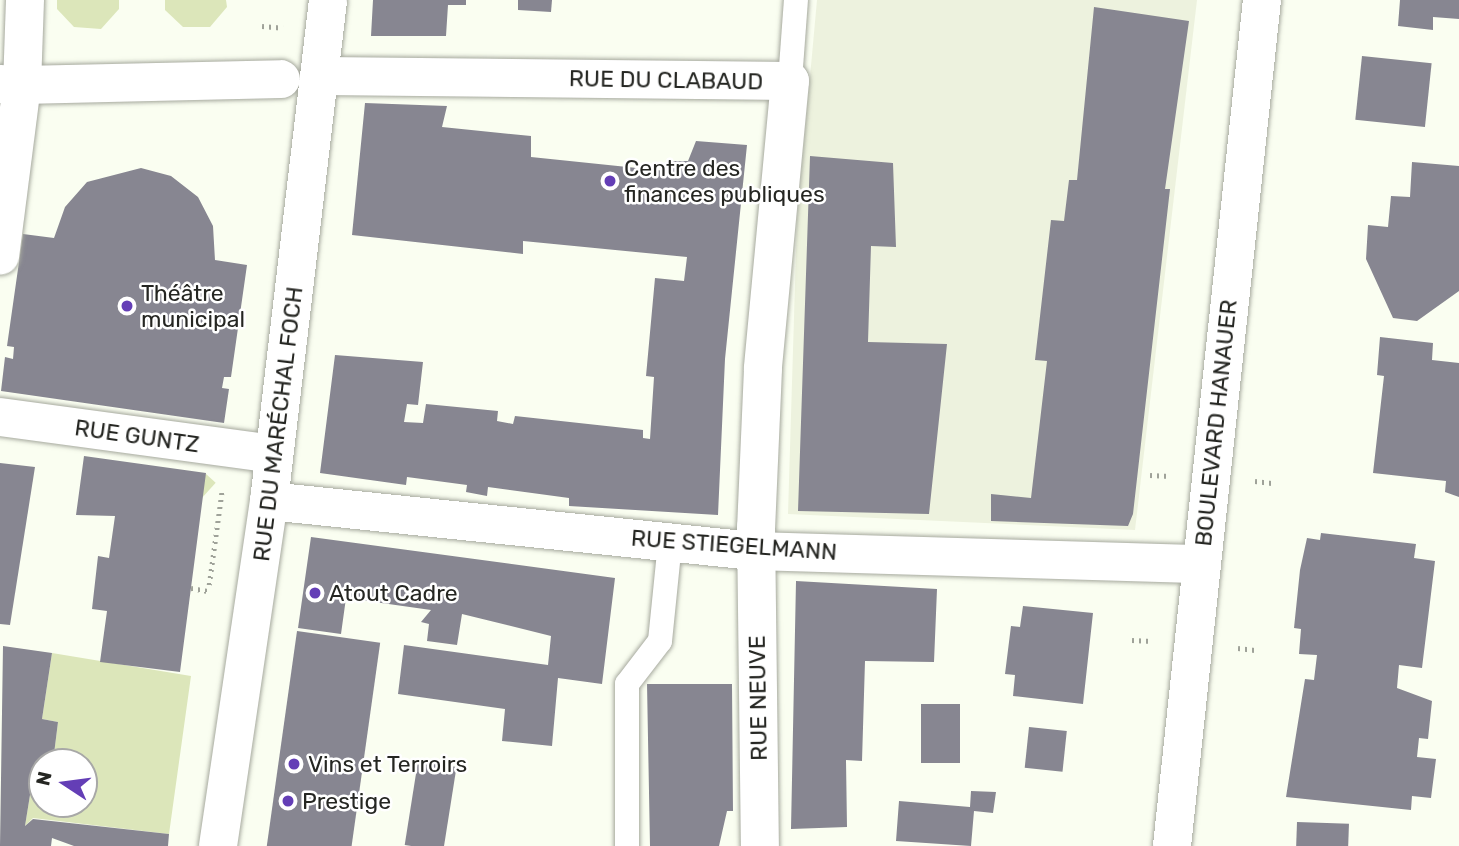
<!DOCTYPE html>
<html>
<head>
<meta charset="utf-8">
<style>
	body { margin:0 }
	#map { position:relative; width:1459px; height:846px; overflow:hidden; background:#fafef1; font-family:Rubik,sans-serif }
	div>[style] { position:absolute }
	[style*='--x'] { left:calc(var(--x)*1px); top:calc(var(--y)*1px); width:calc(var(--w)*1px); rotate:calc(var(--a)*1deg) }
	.built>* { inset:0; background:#edf2de }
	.green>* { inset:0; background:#dce6ba; transform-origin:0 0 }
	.building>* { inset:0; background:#878691; transform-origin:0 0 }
	.path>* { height:4.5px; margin-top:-2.25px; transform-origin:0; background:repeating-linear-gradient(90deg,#9fa299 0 2px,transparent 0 7px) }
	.roads { filter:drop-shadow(0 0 2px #a6a99e) drop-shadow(0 0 2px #a6a99e) }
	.lane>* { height:24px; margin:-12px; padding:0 12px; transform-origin:12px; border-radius:12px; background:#fff }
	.street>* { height:38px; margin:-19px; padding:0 19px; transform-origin:19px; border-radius:19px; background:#fff }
	.secondary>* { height:38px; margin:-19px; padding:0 19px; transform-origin:19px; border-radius:19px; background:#fff }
	.dots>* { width:19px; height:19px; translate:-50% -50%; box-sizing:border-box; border:4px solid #fff; border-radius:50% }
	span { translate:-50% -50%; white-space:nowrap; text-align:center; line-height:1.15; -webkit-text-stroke:5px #fff; paint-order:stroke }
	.street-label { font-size:23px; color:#252622 }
	.poi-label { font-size:23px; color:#252622 }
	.left { translate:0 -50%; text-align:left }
	.north { position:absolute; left:28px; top:748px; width:70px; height:70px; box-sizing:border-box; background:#fff; border:2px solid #a8a8a7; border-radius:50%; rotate:283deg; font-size:19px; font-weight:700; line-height:28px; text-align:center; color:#252622 }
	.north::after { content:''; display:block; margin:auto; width:24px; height:32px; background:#643eb6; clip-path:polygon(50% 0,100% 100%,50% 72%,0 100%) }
</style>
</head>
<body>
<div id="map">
	<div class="built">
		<i style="clip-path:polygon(817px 0,1197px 0,1135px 530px,788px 514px,797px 219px)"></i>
	</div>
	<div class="green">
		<i style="clip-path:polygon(57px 0,119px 0,119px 9px,101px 29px,74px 27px,57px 9px)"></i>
		<i style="clip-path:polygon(165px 0,226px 0,227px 7px,210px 27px,183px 27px,165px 10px)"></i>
		<i style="left:206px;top:474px;width:13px;height:115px;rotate:42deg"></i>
		<i style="clip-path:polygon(52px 653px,191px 676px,169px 834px,33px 818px,25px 826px,35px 764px,42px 765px,42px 804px,84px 804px,84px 762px,53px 762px,58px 722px,42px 719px)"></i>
	</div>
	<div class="building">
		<i style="clip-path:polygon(373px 0,466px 0,466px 5px,448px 5px,446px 36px,371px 36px)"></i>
		<i style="clip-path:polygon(518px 0,552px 0,551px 12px,518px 10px)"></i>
		<i style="clip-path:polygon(1400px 0,1459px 0,1459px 19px,1433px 17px,1433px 30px,1398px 26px)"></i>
		<i style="clip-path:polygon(1094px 7px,1189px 21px,1165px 189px,1170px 189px,1133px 514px,1128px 526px,991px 521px,991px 494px,1031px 498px,1047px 361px,1035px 360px,1051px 220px,1064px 221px,1069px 180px,1077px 180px)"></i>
		<i style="left:1362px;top:56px;width:70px;height:64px;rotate:6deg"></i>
		<i style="clip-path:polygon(365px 103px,447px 106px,442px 127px,531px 136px,531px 157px,666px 171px,667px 161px,688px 161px,696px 141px,747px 145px,725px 359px,718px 515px,569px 506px,569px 498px,488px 487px,487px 496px,466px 492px,467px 485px,407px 477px,406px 485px,320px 473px,335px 355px,423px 362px,418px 405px,407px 404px,404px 422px,423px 423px,426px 404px,498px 411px,497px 421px,513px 424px,515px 416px,643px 430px,643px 438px,650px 439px,654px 377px,646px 376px,655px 278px,684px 281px,687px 257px,523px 241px,523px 254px,352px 235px)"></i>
		<i style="clip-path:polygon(810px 156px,893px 163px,896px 247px,871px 246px,868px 342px,947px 344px,929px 514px,798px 511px)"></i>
		<i style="clip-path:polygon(1412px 162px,1459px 166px,1459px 291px,1417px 321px,1393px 318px,1366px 259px,1368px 225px,1388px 227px,1391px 196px,1410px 197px)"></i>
		<i style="clip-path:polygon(141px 168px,171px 176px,198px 197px,213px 226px,215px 260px,247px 265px,231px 377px,224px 377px,222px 388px,229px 389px,224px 423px,1px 391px,5px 357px,13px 359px,14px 347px,7px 346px,23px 234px,54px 238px,65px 207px,87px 182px)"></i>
		<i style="clip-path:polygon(1380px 337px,1433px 343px,1432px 360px,1459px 363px,1459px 497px,1445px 492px,1446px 481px,1373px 473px,1384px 376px,1377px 375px)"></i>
		<i style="clip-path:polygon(84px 456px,206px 473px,180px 672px,100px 662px,107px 611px,92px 609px,98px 556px,109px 558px,115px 516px,76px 515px)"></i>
		<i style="clip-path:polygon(0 463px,35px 467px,10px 625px,0 624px)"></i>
		<i style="clip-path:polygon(1321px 533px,1416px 544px,1414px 558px,1435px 561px,1422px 668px,1399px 665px,1397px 688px,1432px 701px,1428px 739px,1419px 738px,1417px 757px,1436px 759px,1431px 798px,1412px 796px,1411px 810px,1286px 797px,1305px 679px,1314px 680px,1317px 655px,1299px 654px,1301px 629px,1294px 628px,1300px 570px,1307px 538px,1320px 540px)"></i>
		<i style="clip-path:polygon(311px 537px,615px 578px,602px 684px,558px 678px,552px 746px,502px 741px,505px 709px,398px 694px,404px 645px,548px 665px,551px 636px,462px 614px,457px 645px,427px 641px,429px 624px,421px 622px,431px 610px,346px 598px,341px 634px,298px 628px)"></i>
		<i style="clip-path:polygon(796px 581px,937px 589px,934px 662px,865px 661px,862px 761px,846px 760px,847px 827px,791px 829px)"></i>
		<i style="clip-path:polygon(1023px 606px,1093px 613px,1083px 704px,1013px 696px,1015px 675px,1005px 674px,1011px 626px,1020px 627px)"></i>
		<i style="left:297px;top:631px;width:84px;height:217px;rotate:8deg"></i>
		<i style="clip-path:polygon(3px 646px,52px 653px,42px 719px,58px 722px,53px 762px,35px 764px,25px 826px,33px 819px,169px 834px,168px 846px,74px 846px,52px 838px,51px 846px,0 846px)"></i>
		<i style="clip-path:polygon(647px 684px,732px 684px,733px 811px,727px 811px,719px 846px,650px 846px)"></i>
		<i style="left:921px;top:704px;width:39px;height:59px"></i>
		<i style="left:1029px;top:727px;width:38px;height:41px;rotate:6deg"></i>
		<i style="left:418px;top:761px;width:39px;height:85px;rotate:9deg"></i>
		<i style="clip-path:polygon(971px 791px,996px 792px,993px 813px,974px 811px,971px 846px,896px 841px,899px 801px,970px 807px)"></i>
		<i style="left:1297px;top:822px;width:52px;height:24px;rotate:2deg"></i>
	</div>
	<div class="path">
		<i style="--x:262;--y:26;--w:21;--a:5"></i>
		<i style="--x:1150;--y:475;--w:20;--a:3"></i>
		<i style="--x:1255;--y:481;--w:17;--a:7"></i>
		<i style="--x:209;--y:585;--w:96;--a:-82.2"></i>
		<i style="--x:191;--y:588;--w:17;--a:10"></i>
		<i style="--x:1132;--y:640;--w:20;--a:3"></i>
		<i style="--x:1238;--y:648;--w:17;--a:7"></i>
	</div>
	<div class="roads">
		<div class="lane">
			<i style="--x:790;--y:81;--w:81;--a:-85.8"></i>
			<i style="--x:627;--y:846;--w:162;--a:-90"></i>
			<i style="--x:627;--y:684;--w:54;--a:-52.5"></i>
			<i style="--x:660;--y:641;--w:100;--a:-84.2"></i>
		</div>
		<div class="street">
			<i style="--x:25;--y:0;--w:85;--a:92"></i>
			<i style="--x:22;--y:85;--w:259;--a:-1.3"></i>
			<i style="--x:323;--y:76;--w:467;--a:0.6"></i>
			<i style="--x:790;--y:81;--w:289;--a:95.4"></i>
			<i style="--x:763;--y:369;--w:158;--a:92.5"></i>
			<i style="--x:756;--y:527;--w:319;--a:89.3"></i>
			<i style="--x:0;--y:84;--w:22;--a:3"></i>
			<i style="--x:22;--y:85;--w:172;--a:97.3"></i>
			<i style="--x:0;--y:417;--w:276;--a:7.7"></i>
			<i style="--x:218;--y:846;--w:349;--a:-81.6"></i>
			<i style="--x:269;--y:501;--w:490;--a:5.9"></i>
			<i style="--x:756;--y:551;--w:445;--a:1.7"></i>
			<i style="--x:1172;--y:846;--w:851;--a:-83.93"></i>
		</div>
		<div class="secondary">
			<i style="--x:269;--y:501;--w:504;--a:-83.28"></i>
		</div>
	</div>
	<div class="dots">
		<i style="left:610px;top:181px;background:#643eb6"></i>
		<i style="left:127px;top:306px;background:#643eb6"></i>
		<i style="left:315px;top:593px;background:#643eb6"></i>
		<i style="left:294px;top:764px;background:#643eb6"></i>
		<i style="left:288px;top:801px;background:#643eb6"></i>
	</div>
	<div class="street-label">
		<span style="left:666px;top:80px;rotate:1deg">RUE DU CLABAUD</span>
		<span style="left:1216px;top:423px;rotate:-84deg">BOULEVARD HANAUER</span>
		<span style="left:278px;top:424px;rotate:-83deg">RUE DU MARÉCHAL FOCH</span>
		<span style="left:137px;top:436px;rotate:8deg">RUE GUNTZ</span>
		<span style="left:734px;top:545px;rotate:4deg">RUE STIEGELMANN</span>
		<span style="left:758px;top:698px;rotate:-91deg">RUE NEUVE</span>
	</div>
	<div class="poi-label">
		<span class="left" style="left:624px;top:181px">Centre des<br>finances publiques</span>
		<span class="left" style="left:141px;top:306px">Théâtre<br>municipal</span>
		<span class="left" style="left:329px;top:593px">Atout Cadre</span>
		<span class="left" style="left:308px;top:764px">Vins et Terroirs</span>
		<span class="left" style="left:302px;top:801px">Prestige</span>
	</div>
	<div class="north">N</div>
</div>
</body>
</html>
